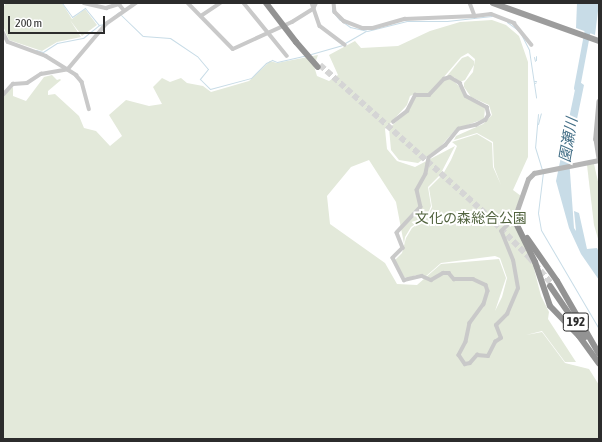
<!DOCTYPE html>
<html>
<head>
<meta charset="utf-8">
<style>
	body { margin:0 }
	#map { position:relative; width:602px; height:442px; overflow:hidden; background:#fff; font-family:"Asap Condensed","Noto Sans JP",sans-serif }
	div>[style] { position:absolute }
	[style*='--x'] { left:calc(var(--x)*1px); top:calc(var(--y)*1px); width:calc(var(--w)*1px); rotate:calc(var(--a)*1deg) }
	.green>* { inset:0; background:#e3e9da }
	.water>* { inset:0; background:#c8dce7 }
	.stream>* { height:1px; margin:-0.5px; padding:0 0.5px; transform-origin:0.5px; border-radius:0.5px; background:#c8dce7 }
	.river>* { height:6px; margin:-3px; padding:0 3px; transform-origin:3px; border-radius:3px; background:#c8dce7 }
	.motorway-tunnel>* { height:6px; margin-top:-3px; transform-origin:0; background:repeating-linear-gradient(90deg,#d5d5d5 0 6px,transparent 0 9px) }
	.minor>* { height:3.5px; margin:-1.75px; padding:0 1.75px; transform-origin:1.75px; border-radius:1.75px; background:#c9c9c9 }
	.tertiary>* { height:4px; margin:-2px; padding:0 2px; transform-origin:2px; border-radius:2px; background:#c9c9c9 }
	.secondary>* { height:4.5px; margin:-2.25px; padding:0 2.25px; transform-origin:2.25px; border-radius:2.25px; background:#b6b6b6 }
	.trunk>* { height:5.5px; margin:-2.75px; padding:0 2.75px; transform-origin:2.75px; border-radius:2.75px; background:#9c9c9c }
	.motorway>* { height:6px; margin:-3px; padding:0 3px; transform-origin:3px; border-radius:3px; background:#939393 }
	.motorway-bridge>* { height:6px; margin:-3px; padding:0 3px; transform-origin:3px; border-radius:3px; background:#939393 }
	span { translate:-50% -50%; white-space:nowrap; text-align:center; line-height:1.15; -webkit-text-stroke:4px #fff; paint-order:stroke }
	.shield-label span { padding:1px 3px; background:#fff; border:1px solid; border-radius:3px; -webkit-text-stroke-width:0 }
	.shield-label { font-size:13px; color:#2c2c2c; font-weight:700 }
	.park-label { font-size:14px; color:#51633e }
	.water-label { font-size:15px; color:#426e86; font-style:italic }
	.frame { position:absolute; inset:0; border:4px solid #2c2c2c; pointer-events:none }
	.scale { position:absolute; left:8px; top:16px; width:97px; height:18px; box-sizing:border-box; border:2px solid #2c2c2c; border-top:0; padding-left:5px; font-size:12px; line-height:14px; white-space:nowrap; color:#2c2c2c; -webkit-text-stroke:3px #fff; paint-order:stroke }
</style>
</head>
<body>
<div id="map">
	<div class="green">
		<i style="clip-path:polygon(6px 3px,62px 3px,72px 19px,85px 9px,97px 25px,82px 36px,70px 20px,81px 37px,57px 42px,42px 51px,9px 40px,3px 26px,3px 8px)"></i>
		<i style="clip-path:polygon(evenodd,492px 20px,506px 25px,519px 36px,528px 62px,528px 157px,513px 190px,521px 196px,512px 218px,531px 257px,541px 296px,549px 312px,548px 319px,576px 362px,565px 362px,542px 331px,526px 335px,542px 332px,565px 363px,589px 369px,599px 385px,599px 439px,3px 439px,3px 98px,9px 90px,13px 87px,13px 96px,26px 101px,44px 77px,52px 75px,57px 80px,60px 79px,61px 80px,48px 91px,48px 95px,55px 94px,79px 116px,84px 128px,96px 131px,110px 146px,122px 136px,109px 115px,126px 100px,149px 106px,162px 104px,153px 87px,162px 78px,170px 82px,181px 78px,187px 83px,203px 86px,211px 92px,249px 81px,270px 61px,277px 63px,318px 55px,314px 66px,317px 76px,329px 81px,338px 75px,329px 55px,355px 41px,361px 48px,398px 46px,430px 31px,460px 22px,492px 20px,468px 53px,475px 59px,473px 72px,464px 83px,464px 87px,471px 97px,489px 105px,492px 115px,483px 124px,456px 136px,454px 140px,477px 133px,493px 142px,494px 167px,501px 185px,493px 167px,492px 143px,477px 134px,452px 142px,457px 146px,451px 160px,443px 174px,429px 188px,432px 207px,427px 217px,412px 228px,406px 238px,402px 253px,395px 260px,404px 277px,408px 278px,416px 275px,425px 277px,441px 263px,495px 256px,500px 258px,507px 278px,502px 297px,495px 311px,506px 278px,499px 259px,441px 264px,417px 285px,397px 284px,385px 263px,330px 224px,327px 196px,351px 167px,369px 160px,396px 202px,404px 244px,405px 237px,411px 227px,427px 216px,431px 206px,428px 187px,440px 175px,455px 146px,415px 167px,397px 161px,387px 149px,385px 129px,407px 105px,410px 96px,417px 93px,430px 93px,461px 57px,468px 53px)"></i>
		<i style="clip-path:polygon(468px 56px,474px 61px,474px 65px,465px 80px,460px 82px,454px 77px,446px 77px,462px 58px)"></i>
		<i style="clip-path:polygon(450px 78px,458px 85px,466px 97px,485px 108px,484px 119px,456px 129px,441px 146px,418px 163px,399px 160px,391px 150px,389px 128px,408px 112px,416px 96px,427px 97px,445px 79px)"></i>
		<i style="clip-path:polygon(594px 164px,599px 186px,599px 242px,594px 225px,587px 165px)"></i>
	</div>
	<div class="water">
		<i style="clip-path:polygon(577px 3px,599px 3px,595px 35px,576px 28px)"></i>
		<i style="clip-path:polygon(577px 80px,584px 85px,569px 158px,574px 228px,576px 231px,574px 211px,579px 213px,587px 249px,597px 248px,599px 252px,599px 280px,581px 254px,569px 228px,556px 181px)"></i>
	</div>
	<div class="stream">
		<i style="--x:62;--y:3;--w:17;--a:54"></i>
		<i style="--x:72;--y:17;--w:16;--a:-35"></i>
		<i style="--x:85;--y:8;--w:22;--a:51"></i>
		<i style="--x:99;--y:25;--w:5;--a:-11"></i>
		<i style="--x:332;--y:3;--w:8;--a:90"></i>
		<i style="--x:332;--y:11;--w:11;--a:49"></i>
		<i style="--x:339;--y:19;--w:14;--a:36"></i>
		<i style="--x:350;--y:27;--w:17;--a:13"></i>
		<i style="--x:367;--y:31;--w:41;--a:-14"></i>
		<i style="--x:407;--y:21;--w:40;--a:0"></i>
		<i style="--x:447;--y:21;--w:45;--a:-6.3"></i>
		<i style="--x:121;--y:15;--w:30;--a:44"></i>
		<i style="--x:143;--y:36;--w:27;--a:4"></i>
		<i style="--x:170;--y:38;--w:32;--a:34"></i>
		<i style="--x:197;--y:56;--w:17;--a:50"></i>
		<i style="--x:208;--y:69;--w:13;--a:129"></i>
		<i style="--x:200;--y:79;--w:14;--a:45"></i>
		<i style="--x:210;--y:89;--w:42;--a:-15"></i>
		<i style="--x:251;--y:78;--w:21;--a:-45"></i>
		<i style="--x:266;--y:63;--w:7;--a:-27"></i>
		<i style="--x:272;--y:60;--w:5;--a:22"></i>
		<i style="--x:277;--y:62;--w:28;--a:-13"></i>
		<i style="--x:108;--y:21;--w:14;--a:-39"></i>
		<i style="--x:507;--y:22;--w:14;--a:36"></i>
		<i style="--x:521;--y:34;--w:18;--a:63"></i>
		<i style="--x:529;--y:50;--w:48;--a:81.5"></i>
		<i style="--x:345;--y:43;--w:24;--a:-30"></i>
		<i style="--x:36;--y:50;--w:7;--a:16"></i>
		<i style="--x:43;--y:52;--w:17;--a:-33"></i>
		<i style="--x:57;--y:43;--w:26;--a:-11"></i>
		<i style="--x:83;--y:38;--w:21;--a:-39"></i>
		<i style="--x:311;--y:54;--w:32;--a:-16"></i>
		<i style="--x:536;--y:56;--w:4;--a:90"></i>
		<i style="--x:534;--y:57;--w:4;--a:76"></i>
		<i style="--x:534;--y:81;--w:2;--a:0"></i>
		<i style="--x:535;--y:83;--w:1;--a:-45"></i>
		<i style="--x:538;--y:114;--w:33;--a:95"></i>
		<i style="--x:535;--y:147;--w:24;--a:73"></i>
		<i style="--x:538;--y:124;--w:11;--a:-75"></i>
		<i style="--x:543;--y:172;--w:41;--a:97"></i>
		<i style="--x:538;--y:213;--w:17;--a:80"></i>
		<i style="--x:541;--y:230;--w:115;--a:59.6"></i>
	</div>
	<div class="river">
		<i style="--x:577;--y:88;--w:65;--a:-79.4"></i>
	</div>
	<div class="motorway-tunnel">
		<i style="--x:320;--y:65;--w:226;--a:41.9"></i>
		<i style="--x:488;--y:216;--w:58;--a:45"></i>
		<i style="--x:529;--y:257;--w:35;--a:50"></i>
	</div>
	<div class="minor">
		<i style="--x:84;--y:3;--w:23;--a:13"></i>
		<i style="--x:106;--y:8;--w:14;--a:-17"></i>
		<i style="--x:119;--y:4;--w:8;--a:50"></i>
		<i style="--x:188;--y:3;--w:64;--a:45.6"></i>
		<i style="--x:233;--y:49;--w:65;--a:-24.6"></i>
		<i style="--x:292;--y:22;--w:25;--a:-32"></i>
		<i style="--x:313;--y:9;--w:7;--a:-63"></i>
		<i style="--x:244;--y:3;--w:68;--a:50.9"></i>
		<i style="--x:312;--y:3;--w:24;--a:71"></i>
		<i style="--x:320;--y:26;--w:31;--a:37"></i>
		<i style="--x:334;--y:3;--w:9;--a:84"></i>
		<i style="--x:335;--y:12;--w:13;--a:45"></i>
		<i style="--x:344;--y:21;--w:19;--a:21"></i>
		<i style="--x:362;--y:28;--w:11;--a:0"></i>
		<i style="--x:373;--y:28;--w:33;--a:-16"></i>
		<i style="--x:405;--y:19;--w:70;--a:-2.5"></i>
		<i style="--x:470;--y:3;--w:14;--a:69"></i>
		<i style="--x:475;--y:16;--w:16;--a:-7"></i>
		<i style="--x:491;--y:14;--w:25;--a:21"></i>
		<i style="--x:514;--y:23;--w:28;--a:51"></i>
		<i style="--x:201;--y:16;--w:23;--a:-34"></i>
		<i style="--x:3;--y:32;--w:11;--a:63"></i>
		<i style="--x:8;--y:42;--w:40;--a:20.2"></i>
		<i style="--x:46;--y:56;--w:36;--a:32"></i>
		<i style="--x:76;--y:75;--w:9;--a:49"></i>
		<i style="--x:82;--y:82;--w:28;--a:75"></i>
		<i style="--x:3;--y:95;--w:15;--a:-48"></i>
		<i style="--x:13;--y:84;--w:14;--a:-4"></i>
		<i style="--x:27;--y:83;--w:17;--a:-33"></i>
		<i style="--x:41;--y:74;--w:27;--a:-10"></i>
		<i style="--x:68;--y:69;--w:59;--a:-49.8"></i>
		<i style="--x:106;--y:24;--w:37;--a:-35"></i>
		<i style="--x:393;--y:122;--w:18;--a:-38"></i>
		<i style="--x:407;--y:111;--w:18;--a:-63"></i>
		<i style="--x:415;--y:95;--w:14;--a:0"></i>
		<i style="--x:429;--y:95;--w:22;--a:-47"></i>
		<i style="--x:444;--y:79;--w:6;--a:-18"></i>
		<i style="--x:450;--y:77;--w:12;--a:31"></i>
		<i style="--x:460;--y:83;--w:14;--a:65"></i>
		<i style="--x:466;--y:96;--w:24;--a:28"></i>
		<i style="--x:487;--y:107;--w:8;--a:76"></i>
		<i style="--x:489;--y:115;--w:6;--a:121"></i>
		<i style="--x:486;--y:120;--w:10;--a:151"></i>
		<i style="--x:477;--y:125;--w:18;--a:167"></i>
		<i style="--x:459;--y:129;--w:21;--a:129"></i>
		<i style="--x:446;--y:145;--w:21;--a:143"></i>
		<i style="--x:429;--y:158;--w:16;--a:101"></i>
		<i style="--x:426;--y:174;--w:18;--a:119"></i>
		<i style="--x:417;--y:190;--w:17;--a:77"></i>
		<i style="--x:421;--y:207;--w:35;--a:133"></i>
		<i style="--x:397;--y:233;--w:16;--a:68"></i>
		<i style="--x:403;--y:248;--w:14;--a:135"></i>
		<i style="--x:393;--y:258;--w:25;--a:63"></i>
		<i style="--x:404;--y:280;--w:18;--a:-13"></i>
		<i style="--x:422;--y:276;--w:10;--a:24"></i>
		<i style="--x:431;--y:280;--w:14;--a:-30"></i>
		<i style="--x:443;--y:273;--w:6;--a:0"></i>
		<i style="--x:449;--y:273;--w:8;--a:50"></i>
		<i style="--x:454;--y:279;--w:19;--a:0"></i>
		<i style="--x:473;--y:279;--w:14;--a:25"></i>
		<i style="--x:486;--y:285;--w:6;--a:72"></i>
		<i style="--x:488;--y:291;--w:14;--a:107"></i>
		<i style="--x:484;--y:304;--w:24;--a:126"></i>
		<i style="--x:470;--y:323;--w:19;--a:102"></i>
		<i style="--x:466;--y:342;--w:15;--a:118"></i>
		<i style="--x:459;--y:355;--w:11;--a:56"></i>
		<i style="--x:465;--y:364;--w:5;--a:-11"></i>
		<i style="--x:470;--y:363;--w:11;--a:-49"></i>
		<i style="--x:477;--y:355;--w:11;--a:5"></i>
		<i style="--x:488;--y:356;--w:16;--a:-63"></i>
		<i style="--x:495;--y:342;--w:7;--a:-34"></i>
	</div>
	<div class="tertiary">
		<i style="--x:501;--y:338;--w:14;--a:-111"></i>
		<i style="--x:496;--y:325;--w:16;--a:-45"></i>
		<i style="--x:507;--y:314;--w:28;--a:-67"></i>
		<i style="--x:518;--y:288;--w:28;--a:-100"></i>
		<i style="--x:513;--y:260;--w:31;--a:-112"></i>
		<i style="--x:501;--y:231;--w:18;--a:-43"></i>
	</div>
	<div class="secondary">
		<i style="--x:599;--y:101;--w:38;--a:95"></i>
		<i style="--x:596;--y:139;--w:19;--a:81"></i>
		<i style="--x:514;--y:219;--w:42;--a:-70.7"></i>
		<i style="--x:528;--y:179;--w:8;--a:-45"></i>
		<i style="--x:534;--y:173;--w:66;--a:-11.3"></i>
	</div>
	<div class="trunk">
		<i style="--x:493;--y:3;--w:113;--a:19.7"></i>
	</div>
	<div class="motorway">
		<i style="--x:296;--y:42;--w:33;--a:49"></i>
		<i style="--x:514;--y:219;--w:48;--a:64"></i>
		<i style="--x:535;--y:262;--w:46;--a:71.2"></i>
		<i style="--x:550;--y:306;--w:42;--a:46"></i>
		<i style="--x:579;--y:336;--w:34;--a:54"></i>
		<i style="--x:527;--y:238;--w:52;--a:55.1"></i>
		<i style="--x:557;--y:281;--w:84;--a:60.1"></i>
		<i style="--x:550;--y:286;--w:62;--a:55.5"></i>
	</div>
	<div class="motorway-bridge">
		<i style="--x:266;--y:3;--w:49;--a:52.4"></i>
	</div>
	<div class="shield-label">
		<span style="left:576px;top:322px">192</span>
	</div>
	<div class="park-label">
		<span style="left:471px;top:218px">文化の森総合公園</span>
	</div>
	<div class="water-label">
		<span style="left:568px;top:140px;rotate:-80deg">園瀬川</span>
	</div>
	<div class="frame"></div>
	<div class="scale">200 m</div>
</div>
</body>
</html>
